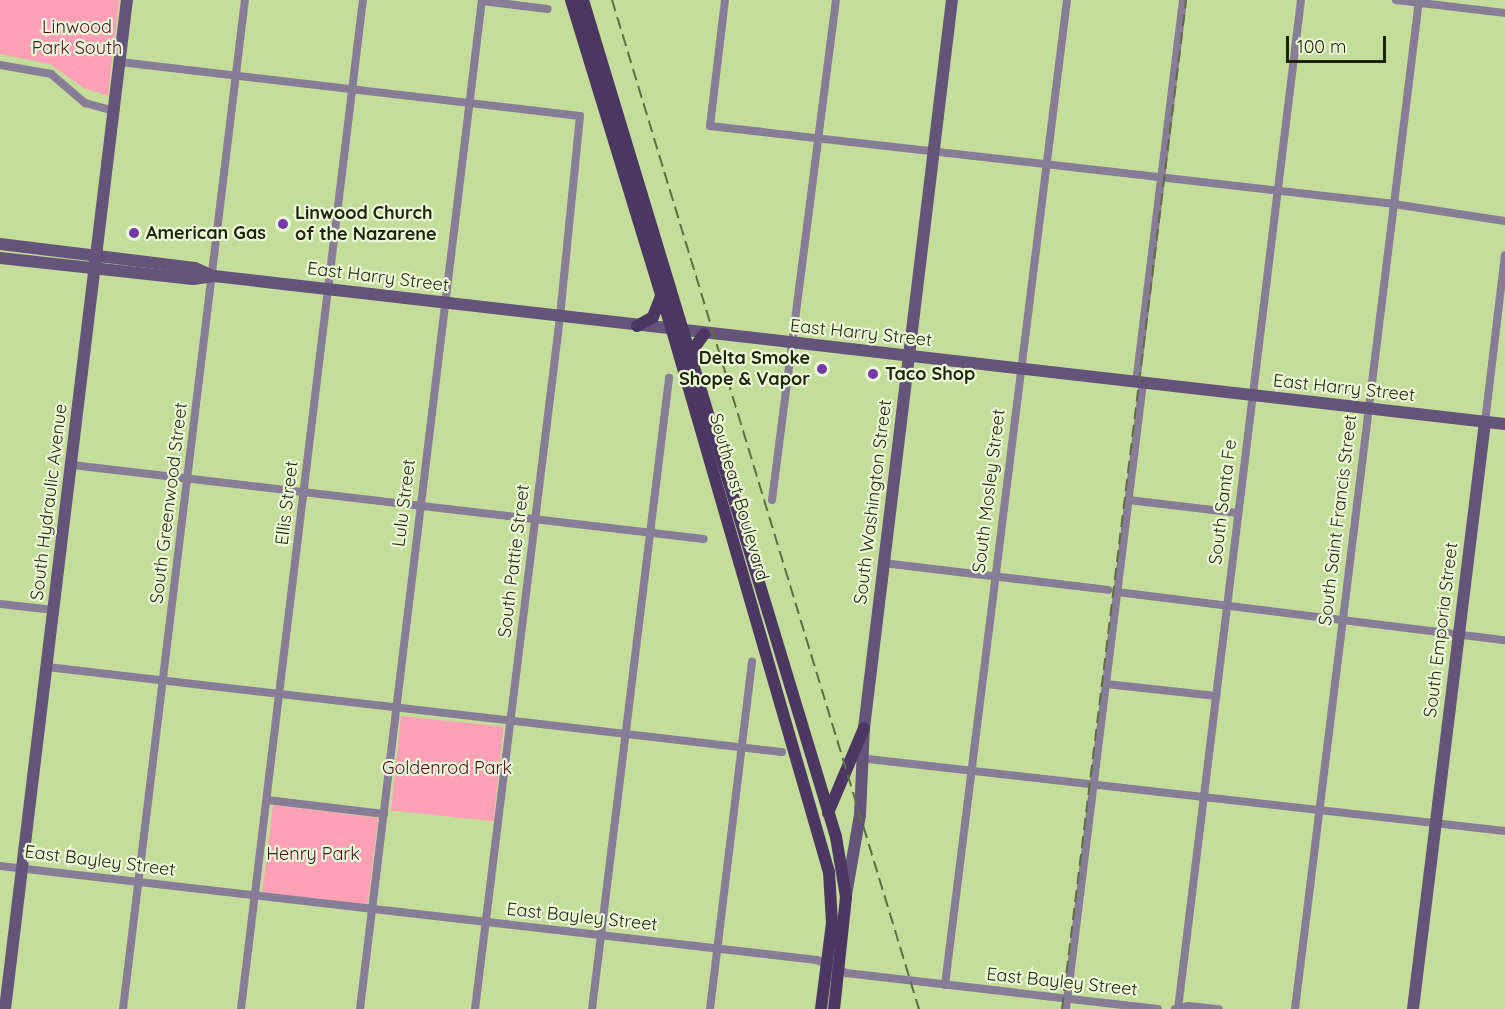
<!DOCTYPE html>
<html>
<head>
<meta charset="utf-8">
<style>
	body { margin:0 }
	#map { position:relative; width:1505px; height:1009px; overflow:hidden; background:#c4dd9b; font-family:Quicksand,sans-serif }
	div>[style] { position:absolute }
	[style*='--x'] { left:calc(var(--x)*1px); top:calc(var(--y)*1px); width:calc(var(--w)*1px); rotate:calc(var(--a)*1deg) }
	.green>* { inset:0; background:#fea1b6; transform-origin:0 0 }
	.street>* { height:8px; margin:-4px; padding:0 4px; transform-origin:4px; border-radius:4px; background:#887d97 }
	.secondary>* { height:12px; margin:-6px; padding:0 6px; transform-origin:6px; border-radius:6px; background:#655479 }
	.primary>* { height:12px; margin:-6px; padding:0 6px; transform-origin:6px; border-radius:6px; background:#4c3763 }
	.rail>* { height:2px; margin-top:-1px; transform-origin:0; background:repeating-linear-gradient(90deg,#5f6d43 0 12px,transparent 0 18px) }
	.dots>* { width:16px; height:16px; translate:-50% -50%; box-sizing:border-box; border:3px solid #ecf9d8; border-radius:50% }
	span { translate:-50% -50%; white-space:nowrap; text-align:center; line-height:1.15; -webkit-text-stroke:4.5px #ecf9d8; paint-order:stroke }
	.park-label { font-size:18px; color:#4d0d23 }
	.poi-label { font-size:18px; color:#1c240a; font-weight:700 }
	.left { translate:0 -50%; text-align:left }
	.right { translate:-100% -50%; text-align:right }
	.street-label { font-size:18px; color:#1c240a }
	.scale { position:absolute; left:1286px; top:36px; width:100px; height:27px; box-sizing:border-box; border:3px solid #1c240a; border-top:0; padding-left:8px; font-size:18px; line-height:21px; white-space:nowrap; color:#1c240a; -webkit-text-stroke:4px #ecf9d8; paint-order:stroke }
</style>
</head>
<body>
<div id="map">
	<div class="green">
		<i style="clip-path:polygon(0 0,119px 0,108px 96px,84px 88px,50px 64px,0 54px)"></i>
		<i style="left:401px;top:716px;width:103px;height:95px;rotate:6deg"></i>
		<i style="left:273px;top:805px;width:106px;height:88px;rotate:7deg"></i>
	</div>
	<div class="street">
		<i style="--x:725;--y:0;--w:127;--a:96.8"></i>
		<i style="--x:710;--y:126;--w:681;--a:6.49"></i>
		<i style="--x:1387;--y:203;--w:119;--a:8.7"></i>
		<i style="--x:1396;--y:0;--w:110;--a:6.8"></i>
		<i style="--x:482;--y:1;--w:66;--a:6.9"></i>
		<i style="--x:120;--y:62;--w:463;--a:6.7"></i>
		<i style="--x:580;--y:116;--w:202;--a:95.7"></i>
		<i style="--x:560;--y:317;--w:697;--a:97"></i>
		<i style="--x:0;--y:65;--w:52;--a:10"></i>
		<i style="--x:51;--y:74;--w:45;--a:40.5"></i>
		<i style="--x:85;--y:103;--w:30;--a:15"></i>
		<i style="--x:1136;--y:383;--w:386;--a:-83"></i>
		<i style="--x:1485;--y:422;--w:168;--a:-83.2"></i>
		<i style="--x:72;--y:465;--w:636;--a:6.68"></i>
		<i style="--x:772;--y:500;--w:504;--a:-82.71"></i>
		<i style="--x:1128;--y:500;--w:111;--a:6.7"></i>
		<i style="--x:883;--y:563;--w:227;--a:6.8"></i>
		<i style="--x:1117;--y:592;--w:391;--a:7.1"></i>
		<i style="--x:0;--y:604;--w:54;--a:6.3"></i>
		<i style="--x:47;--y:667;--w:740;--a:6.6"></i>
		<i style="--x:1106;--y:684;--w:111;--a:6.2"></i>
		<i style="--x:859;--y:758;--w:650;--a:6.45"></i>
		<i style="--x:267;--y:800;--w:118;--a:6.8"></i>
		<i style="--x:0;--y:866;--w:822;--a:6.56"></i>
		<i style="--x:817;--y:960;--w:32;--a:24"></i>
		<i style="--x:846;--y:973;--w:314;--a:6.6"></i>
		<i style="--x:945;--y:985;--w:993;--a:-82.94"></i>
		<i style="--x:123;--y:1009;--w:1016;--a:-83.11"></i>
		<i style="--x:241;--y:1009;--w:1016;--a:-83.11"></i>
		<i style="--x:360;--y:1009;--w:1016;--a:-83.11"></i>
		<i style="--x:592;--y:1009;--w:636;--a:-83.04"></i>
		<i style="--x:710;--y:1009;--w:350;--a:-83.1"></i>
		<i style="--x:1066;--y:1009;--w:631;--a:-82.99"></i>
		<i style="--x:1175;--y:1009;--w:13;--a:-13"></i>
		<i style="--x:1188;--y:1006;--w:31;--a:6"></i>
		<i style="--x:1178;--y:1009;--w:1016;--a:-83.05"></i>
		<i style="--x:1295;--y:1009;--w:1017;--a:-82.99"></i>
	</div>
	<div class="secondary">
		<i style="--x:0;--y:244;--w:196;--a:7"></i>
		<i style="--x:195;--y:268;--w:19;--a:25"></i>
		<i style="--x:0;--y:258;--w:194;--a:6.2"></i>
		<i style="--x:193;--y:279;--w:21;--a:-8"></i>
		<i style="--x:214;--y:276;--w:1299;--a:6.54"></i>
		<i style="--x:846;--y:895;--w:81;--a:-80.1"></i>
		<i style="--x:860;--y:815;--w:87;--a:-87.4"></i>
		<i style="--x:864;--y:728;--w:733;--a:-83.11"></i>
		<i style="--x:5;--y:1009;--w:1016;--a:-83.11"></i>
		<i style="--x:1413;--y:1009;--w:591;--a:-83.01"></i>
	</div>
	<div class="primary">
		<i style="--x:571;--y:0;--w:345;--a:73"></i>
		<i style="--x:672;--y:330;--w:564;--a:73.85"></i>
		<i style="--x:829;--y:872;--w:51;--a:86.6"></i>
		<i style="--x:832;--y:923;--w:87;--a:97.3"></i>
		<i style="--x:583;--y:0;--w:874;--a:73.18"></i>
		<i style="--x:836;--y:837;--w:61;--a:80.5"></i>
		<i style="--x:846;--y:897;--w:113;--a:96.1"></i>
		<i style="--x:637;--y:326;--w:18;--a:-29"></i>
		<i style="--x:653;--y:317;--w:22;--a:-69"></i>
		<i style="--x:693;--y:360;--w:12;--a:-85"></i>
		<i style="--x:694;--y:348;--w:17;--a:-54"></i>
		<i style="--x:828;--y:813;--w:92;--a:-67"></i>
	</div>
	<div class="rail">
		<i style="--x:612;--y:0;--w:1055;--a:73.08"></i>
		<i style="--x:1062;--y:1009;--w:1017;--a:-82.99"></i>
	</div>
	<div class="dots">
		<i style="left:283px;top:224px;background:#7738ad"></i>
		<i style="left:134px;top:233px;background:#7738ad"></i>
		<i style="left:822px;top:369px;background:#7738ad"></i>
		<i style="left:873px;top:374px;background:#7738ad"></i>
	</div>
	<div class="park-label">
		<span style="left:77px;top:38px">Linwood<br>Park South</span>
		<span style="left:447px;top:768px">Goldenrod Park</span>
		<span style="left:313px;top:854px">Henry Park</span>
	</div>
	<div class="poi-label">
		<span class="left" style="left:295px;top:224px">Linwood Church<br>of the Nazarene</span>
		<span class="left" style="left:146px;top:233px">American Gas</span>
		<span class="right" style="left:810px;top:369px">Delta Smoke<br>Shope &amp; Vapor</span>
		<span class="left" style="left:885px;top:374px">Taco Shop</span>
	</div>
	<div class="street-label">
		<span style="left:378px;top:277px;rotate:7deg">East Harry Street</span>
		<span style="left:861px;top:333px;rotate:6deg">East Harry Street</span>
		<span style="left:1344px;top:388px;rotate:6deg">East Harry Street</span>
		<span style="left:989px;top:491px;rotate:-83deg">South Mosley Street</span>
		<span style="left:739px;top:497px;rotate:74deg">Southeast Boulevard</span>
		<span style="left:49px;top:502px;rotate:-83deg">South Hydraulic Avenue</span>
		<span style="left:873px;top:502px;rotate:-83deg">South Washington Street</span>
		<span style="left:1223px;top:502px;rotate:-83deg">South Santa Fe</span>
		<span style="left:169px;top:503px;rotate:-83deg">South Greenwood Street</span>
		<span style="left:287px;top:503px;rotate:-83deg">Ellis Street</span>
		<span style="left:404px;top:503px;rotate:-83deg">Lulu Street</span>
		<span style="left:1338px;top:520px;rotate:-83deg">South Saint Francis Street</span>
		<span style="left:514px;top:561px;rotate:-83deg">South Pattie Street</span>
		<span style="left:1441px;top:630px;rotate:-83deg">South Emporia Street</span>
		<span style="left:100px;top:861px;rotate:7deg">East Bayley Street</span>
		<span style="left:582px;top:917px;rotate:6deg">East Bayley Street</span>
		<span style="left:1062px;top:982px;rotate:6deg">East Bayley Street</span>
	</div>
	<div class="scale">100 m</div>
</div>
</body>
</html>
